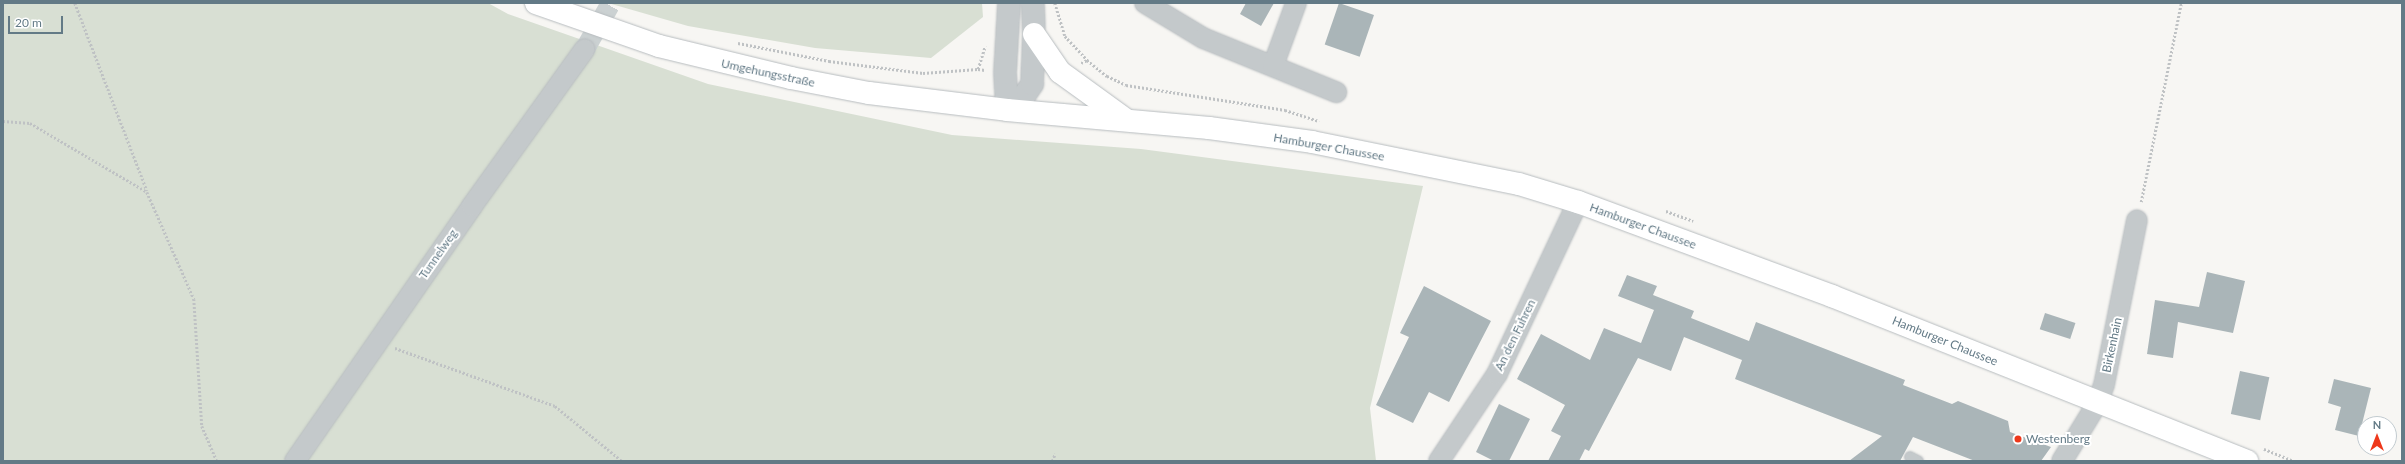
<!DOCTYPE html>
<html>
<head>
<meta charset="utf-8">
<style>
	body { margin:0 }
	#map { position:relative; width:2405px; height:464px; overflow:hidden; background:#f7f6f3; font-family:Lato,sans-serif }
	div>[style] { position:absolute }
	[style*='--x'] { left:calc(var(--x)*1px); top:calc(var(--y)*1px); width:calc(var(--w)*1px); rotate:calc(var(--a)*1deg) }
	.green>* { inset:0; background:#d8dfd3 }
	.building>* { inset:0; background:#aab5b8; transform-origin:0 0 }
	.minor-tunnel>* { height:20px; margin-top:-10px; transform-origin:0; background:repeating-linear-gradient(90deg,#cbd1d2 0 20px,transparent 0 30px) }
	.path>* { height:2.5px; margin-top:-1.25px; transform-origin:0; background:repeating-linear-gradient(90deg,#bfc2c4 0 2px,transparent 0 4px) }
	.roads { filter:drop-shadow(0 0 1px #b7bcbf) drop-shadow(0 0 1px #b7bcbf) }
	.service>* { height:10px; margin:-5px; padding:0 5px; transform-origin:5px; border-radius:5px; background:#c4c9cb }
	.minor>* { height:20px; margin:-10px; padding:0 10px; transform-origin:10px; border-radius:10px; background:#c4c9cb }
	.tertiary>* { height:22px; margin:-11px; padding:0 11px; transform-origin:11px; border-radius:11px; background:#c4c9cb }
	.primary>* { height:22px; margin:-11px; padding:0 11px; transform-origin:11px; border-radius:11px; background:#fff }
	.dots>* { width:11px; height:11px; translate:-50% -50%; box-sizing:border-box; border:2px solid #fff; border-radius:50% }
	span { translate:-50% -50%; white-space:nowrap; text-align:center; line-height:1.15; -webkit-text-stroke:4px #fff; paint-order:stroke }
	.street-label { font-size:12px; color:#637a86 }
	.poi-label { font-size:12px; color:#637a86 }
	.left { translate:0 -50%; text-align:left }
	.frame { position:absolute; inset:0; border:4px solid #637a86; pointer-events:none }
	.north { position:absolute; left:2357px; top:416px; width:40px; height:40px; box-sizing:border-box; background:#fff; border:1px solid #c1cacf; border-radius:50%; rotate:0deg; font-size:11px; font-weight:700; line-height:16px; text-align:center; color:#637a86 }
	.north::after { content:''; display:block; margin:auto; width:14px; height:18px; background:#ee381b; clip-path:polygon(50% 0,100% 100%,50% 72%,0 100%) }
	.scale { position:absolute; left:8px; top:16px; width:55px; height:18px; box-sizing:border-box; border:2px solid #637a86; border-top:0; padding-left:5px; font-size:12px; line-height:14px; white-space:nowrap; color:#637a86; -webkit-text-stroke:3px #fff; paint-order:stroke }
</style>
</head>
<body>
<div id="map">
	<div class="green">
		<i style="clip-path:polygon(3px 3px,488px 3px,508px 14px,708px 84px,952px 135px,1141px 149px,1423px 186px,1370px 408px,1376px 461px,3px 461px)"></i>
		<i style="clip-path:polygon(608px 3px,982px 3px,983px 17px,931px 58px,815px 48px,688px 26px)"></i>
	</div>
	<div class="building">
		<i style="clip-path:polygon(1246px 3px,1274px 3px,1261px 26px,1240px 14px)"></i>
		<i style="left:1339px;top:3px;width:37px;height:44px;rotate:19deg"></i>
		<i style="clip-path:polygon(2207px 272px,2245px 281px,2233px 333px,2178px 322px,2173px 358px,2147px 354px,2155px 300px,2199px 307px)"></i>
		<i style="clip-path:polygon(1627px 275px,1657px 286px,1653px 295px,1694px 311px,1691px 318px,1749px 341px,1756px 322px,1905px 380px,1903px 385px,1952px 404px,1958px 401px,2008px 421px,2010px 432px,2051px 447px,2041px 461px,1975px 461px,1913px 437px,1900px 461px,1849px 461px,1882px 436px,1735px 379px,1742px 360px,1684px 337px,1671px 371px,1638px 358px,1589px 451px,1585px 449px,1579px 461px,1548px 461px,1561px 436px,1551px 431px,1565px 405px,1517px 379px,1541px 334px,1590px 360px,1604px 328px,1641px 343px,1654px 310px,1618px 296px)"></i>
		<i style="clip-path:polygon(1424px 286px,1491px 321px,1449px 402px,1429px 392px,1413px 423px,1376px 405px,1409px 337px,1400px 333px)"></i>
		<i style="left:2045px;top:313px;width:32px;height:17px;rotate:18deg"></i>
		<i style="left:2240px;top:371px;width:30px;height:44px;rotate:12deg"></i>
		<i style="clip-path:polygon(2334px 379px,2371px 388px,2359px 436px,2335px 430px,2341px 407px,2328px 403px)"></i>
		<i style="clip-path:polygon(1499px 404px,1530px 419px,1509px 461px,1494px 461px,1476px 452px)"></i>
	</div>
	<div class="minor-tunnel">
		<i style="--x:585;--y:49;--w:53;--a:-60.5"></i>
	</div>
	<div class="path">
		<i style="--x:75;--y:3;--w:201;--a:69"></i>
		<i style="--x:1055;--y:3;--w:34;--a:73"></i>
		<i style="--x:1065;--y:36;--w:33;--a:47"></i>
		<i style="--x:738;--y:43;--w:93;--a:11.2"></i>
		<i style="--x:829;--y:61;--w:95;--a:7.3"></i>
		<i style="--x:923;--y:73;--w:55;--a:-4.2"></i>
		<i style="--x:978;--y:69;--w:24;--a:-73"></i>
		<i style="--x:1081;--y:63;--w:7;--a:-27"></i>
		<i style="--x:1087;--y:60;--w:26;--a:39"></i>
		<i style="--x:1107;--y:76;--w:21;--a:25"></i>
		<i style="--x:1126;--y:85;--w:161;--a:8.9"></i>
		<i style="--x:1285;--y:110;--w:36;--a:18"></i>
		<i style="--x:978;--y:69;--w:7;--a:8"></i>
		<i style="--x:3;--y:121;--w:27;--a:4"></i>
		<i style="--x:30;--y:123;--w:136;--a:30.5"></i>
		<i style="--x:147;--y:192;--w:117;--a:66.3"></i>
		<i style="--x:194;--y:299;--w:127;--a:86.4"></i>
		<i style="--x:202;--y:426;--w:38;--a:67"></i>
		<i style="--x:2141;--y:202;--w:203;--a:-78.6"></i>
		<i style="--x:1666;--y:211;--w:29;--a:20"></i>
		<i style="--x:395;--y:348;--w:170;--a:19.9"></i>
		<i style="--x:555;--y:406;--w:87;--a:39.4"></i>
		<i style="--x:2264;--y:449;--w:31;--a:22"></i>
		<i style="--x:1052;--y:461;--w:8;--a:-67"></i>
	</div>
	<div class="roads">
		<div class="service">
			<i style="--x:1910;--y:457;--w:9;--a:27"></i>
		</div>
		<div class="minor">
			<i style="--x:1145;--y:3;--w:68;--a:31.1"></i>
			<i style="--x:1203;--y:38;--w:144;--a:22.1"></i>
			<i style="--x:1273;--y:66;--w:67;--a:-69.9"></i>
			<i style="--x:295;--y:461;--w:310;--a:-55.2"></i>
			<i style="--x:472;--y:206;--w:193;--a:-54.3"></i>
			<i style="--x:1439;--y:461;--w:105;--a:-56.3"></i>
			<i style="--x:1497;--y:374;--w:190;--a:-64.8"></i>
			<i style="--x:2062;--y:461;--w:69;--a:-58.6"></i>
			<i style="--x:2098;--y:402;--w:18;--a:-71"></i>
			<i style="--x:2104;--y:385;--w:168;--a:-78.7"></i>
		</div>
		<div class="tertiary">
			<i style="--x:1007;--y:110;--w:15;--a:-32"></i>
			<i style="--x:1020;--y:102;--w:22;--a:-56"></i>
			<i style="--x:1032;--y:84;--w:50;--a:-87.7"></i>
			<i style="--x:1034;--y:34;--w:31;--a:-92"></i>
			<i style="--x:1007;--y:110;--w:37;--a:-93"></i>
			<i style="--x:1005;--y:73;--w:70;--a:-86.7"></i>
		</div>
		<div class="primary">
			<i style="--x:536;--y:3;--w:130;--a:19.3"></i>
			<i style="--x:659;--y:46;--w:136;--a:13.6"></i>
			<i style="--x:791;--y:78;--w:79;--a:10.9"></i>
			<i style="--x:869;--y:93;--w:139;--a:7"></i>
			<i style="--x:1007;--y:110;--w:203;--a:5.1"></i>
			<i style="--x:1209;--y:128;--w:104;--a:7.7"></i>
			<i style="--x:1312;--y:142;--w:211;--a:11.5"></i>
			<i style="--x:1519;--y:184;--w:62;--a:17"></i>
			<i style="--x:1578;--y:202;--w:271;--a:20.3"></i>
			<i style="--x:1832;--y:296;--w:447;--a:21.7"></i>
			<i style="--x:1034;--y:34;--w:46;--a:55.6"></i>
			<i style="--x:1060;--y:72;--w:80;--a:35.9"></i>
		</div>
	</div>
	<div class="dots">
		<i style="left:2018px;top:439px;background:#ee381b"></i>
	</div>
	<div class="street-label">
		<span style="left:768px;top:73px;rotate:12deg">Umgehungsstraße</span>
		<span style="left:1329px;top:147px;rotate:10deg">Hamburger Chaussee</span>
		<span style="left:1643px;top:226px;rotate:20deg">Hamburger Chaussee</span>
		<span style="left:438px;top:254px;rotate:-55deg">Tunnelweg</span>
		<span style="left:1515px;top:335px;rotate:-64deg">An den Fuhren</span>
		<span style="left:1945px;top:341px;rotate:22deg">Hamburger Chaussee</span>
		<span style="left:2112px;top:345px;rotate:-78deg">Birkenhain</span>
	</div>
	<div class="poi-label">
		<span class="left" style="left:2026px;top:439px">Westenberg</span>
	</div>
	<div class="frame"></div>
	<div class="north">N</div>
	<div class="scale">20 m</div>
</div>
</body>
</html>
